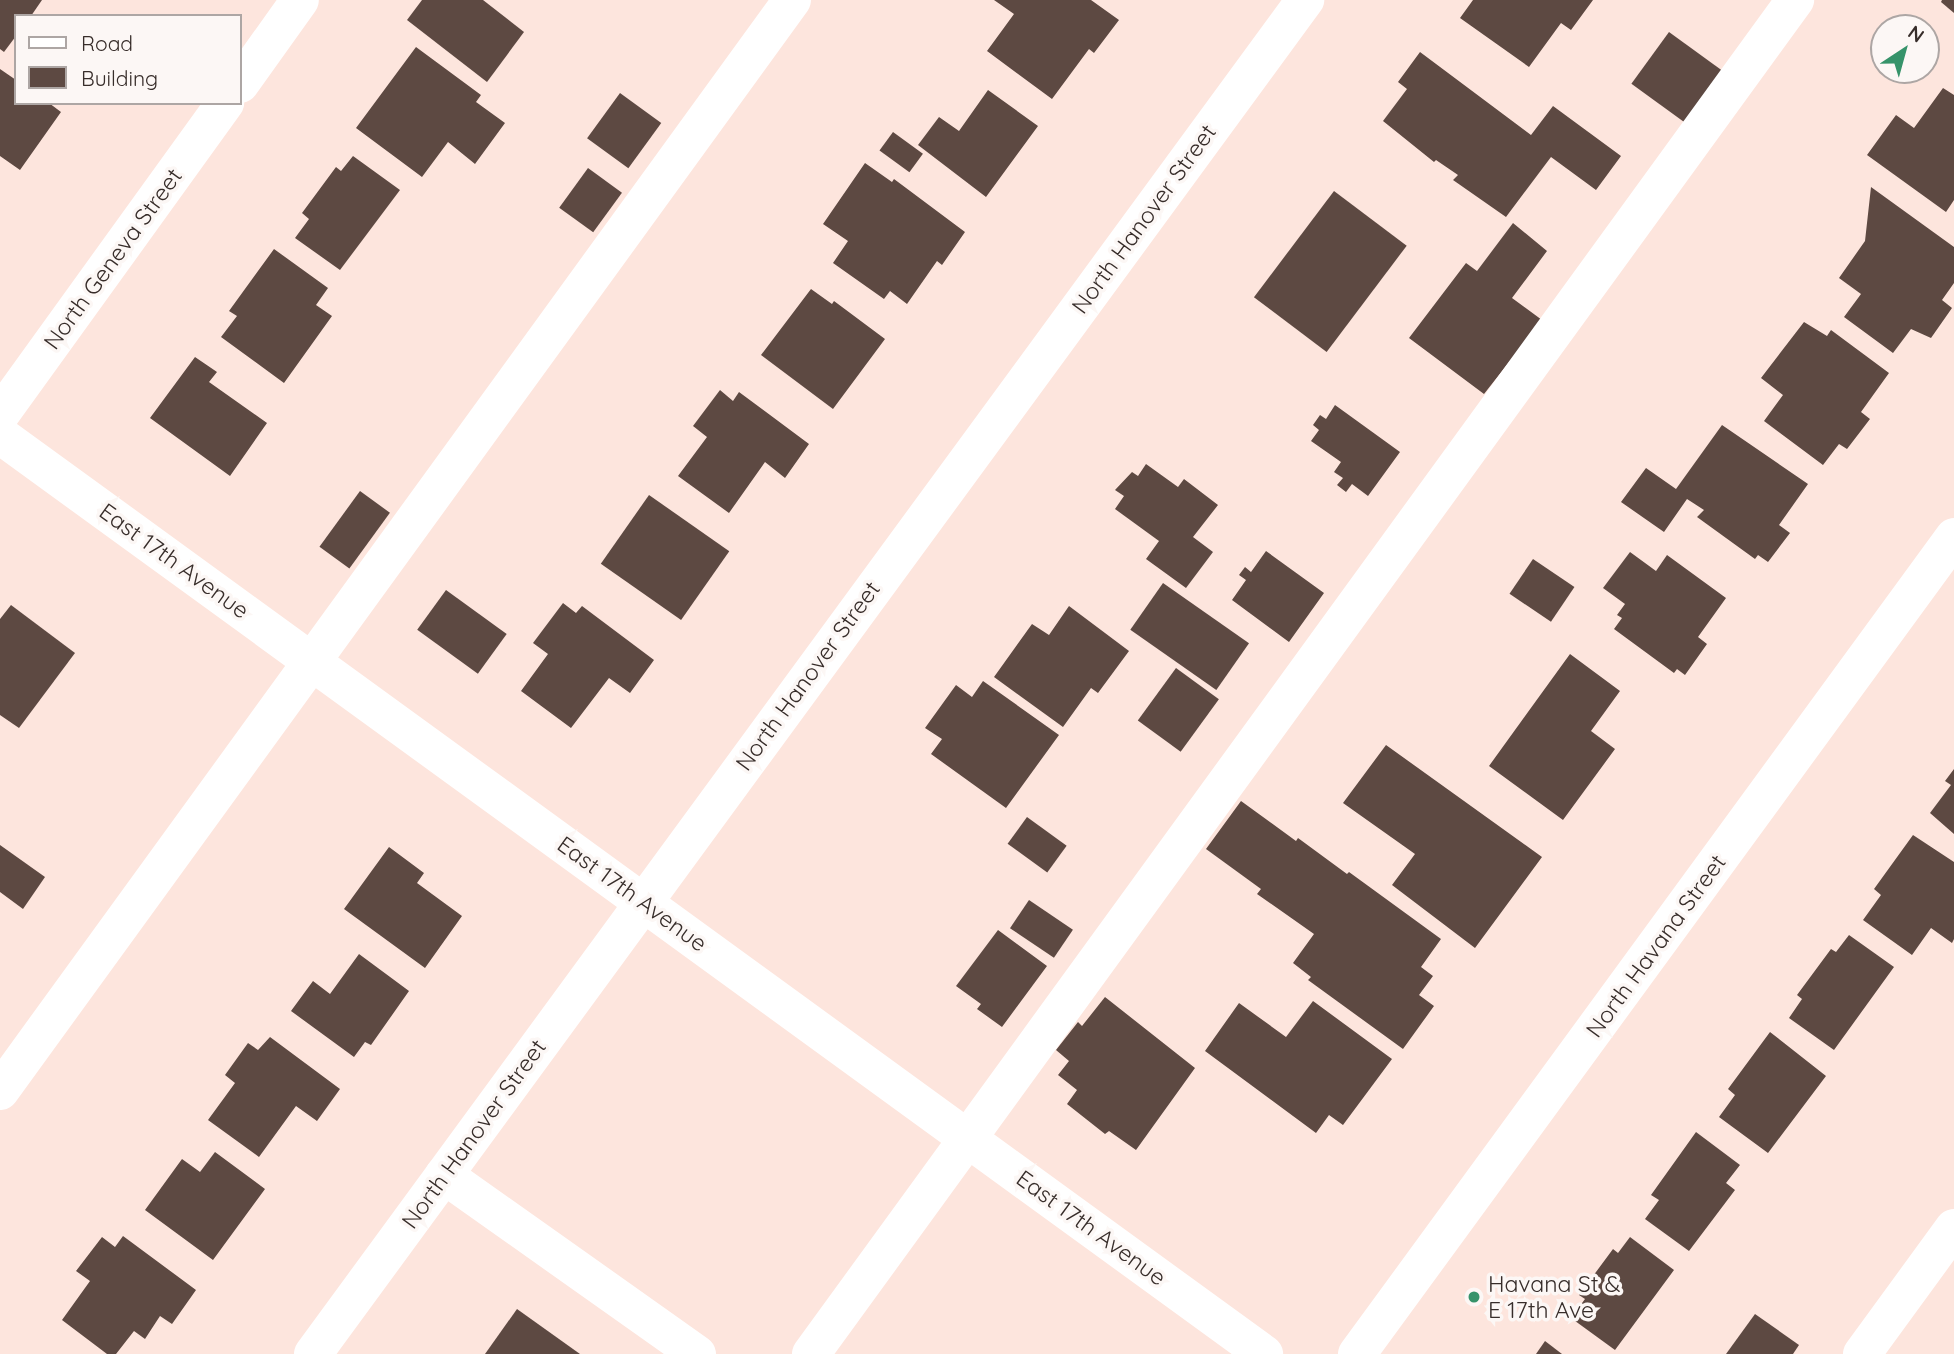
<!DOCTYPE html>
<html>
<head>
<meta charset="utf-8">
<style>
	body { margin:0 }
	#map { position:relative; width:1954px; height:1354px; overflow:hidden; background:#fde5dd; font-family:Quicksand,sans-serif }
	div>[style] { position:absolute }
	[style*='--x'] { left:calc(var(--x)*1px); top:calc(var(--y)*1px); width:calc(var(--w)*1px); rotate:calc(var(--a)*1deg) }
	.building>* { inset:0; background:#5d4942; transform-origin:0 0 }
	.minor>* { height:38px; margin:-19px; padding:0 19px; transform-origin:19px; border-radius:19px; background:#fff }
	.dots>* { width:19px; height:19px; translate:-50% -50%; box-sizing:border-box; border:4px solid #fcf7f5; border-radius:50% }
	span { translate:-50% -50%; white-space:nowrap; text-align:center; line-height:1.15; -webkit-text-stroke:7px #fcf7f5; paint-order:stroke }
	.street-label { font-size:23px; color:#372d2a }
	.poi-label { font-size:23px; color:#372d2a }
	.left { translate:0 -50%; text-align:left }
	.legend { position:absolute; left:14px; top:14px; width:228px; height:91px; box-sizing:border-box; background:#fcf7f5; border:2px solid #ada6a4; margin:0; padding:9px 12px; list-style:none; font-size:21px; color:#372d2a }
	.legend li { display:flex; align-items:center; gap:14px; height:35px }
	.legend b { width:35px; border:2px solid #ada6a4 }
	.north { position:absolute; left:1870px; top:14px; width:70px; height:70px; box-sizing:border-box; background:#fcf7f5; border:2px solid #ada6a4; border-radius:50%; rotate:36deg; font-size:19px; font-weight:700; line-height:28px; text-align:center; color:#372d2a }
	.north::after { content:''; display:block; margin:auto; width:24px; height:32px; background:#36936a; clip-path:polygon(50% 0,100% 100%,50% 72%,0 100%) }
</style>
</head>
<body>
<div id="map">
	<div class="building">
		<i style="clip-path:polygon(0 0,42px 0,31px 16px,16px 16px,16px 36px,4px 52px,0 49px)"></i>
		<i style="clip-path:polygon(422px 0,483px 0,524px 32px,487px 82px,407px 20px)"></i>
		<i style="clip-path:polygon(994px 0,1091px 0,1119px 20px,1094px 53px,1089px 49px,1052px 99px,987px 51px,1014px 14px)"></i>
		<i style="clip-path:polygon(1473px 0,1593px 0,1571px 30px,1561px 23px,1529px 67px,1460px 18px)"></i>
		<i style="clip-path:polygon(1942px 0,1954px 0,1954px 13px,1941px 2px)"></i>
		<i style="left:1669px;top:32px;width:66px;height:64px;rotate:36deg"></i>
		<i style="clip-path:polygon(416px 47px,481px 95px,476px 102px,505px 123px,475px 164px,448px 142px,422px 177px,356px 128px)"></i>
		<i style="clip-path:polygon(1420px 52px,1531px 135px,1553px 106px,1621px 156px,1596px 190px,1551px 157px,1506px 217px,1453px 180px,1458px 175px,1436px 160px,1434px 162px,1383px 121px,1407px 89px,1398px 82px)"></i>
		<i style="clip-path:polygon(0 69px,16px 80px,16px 103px,49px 103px,61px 112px,20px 170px,0 156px)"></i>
		<i style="clip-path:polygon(1943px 88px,1954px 95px,1954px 200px,1946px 212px,1867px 155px,1896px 115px,1914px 128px)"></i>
		<i style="clip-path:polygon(988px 90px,1038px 126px,986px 197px,918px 145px,939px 117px,959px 131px)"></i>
		<i style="left:620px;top:93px;width:51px;height:56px;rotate:36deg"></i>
		<i style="left:893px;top:132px;width:37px;height:23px;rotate:36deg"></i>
		<i style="clip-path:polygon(353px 156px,400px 190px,340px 270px,295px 238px,309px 219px,302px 213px,336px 167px,341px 171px)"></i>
		<i style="clip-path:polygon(865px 163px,892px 182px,894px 179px,965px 232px,942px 265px,937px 261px,907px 304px,890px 291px,884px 299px,833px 263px,848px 241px,823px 224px)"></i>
		<i style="left:588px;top:168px;width:42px;height:49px;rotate:36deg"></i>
		<i style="clip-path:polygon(1871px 187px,1954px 247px,1954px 283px,1942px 300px,1952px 308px,1931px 338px,1911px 329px,1893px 353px,1844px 317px,1861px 294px,1839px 278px,1865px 241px)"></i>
		<i style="left:1334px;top:191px;width:91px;height:133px;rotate:37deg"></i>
		<i style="clip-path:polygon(1513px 223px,1547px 251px,1512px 298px,1542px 320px,1484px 394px,1409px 338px,1466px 263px,1477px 271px)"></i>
		<i style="clip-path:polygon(274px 249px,328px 288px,316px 305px,332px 316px,284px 383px,221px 337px,237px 316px,229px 311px)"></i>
		<i style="clip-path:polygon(811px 289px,832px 304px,834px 301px,885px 339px,833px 409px,761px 355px)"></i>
		<i style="clip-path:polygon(1804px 322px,1827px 336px,1831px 330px,1889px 373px,1861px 412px,1870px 419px,1847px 449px,1839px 444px,1823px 465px,1764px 421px,1783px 395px,1761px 378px)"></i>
		<i style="clip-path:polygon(195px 357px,217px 372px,209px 382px,267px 423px,230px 476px,150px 418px)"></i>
		<i style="clip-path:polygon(720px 390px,733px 401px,739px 392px,809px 444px,785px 478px,765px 462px,729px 513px,678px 476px,707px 437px,693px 426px)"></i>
		<i style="clip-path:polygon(1335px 405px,1400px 452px,1368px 496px,1352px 484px,1346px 492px,1337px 485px,1343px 478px,1334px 472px,1341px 462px,1311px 441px,1319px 430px,1313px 425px,1320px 415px,1326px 419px)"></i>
		<i style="clip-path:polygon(1722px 425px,1808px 484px,1779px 525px,1790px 533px,1768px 562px,1758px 555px,1755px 559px,1697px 517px,1704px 510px,1687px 499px,1664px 532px,1621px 502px,1646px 468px,1676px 489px)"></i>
		<i style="clip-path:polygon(1146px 464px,1178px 487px,1184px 479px,1218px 505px,1193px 537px,1213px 552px,1186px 588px,1146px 559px,1159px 541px,1115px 509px,1124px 496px,1115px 490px,1132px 472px,1138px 476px)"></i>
		<i style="left:360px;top:491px;width:37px;height:69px;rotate:36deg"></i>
		<i style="left:649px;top:495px;width:98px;height:84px;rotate:35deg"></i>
		<i style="clip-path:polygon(1266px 551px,1324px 593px,1289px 642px,1232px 600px,1246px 580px,1239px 575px,1245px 567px,1251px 572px)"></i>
		<i style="clip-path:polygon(1630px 552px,1656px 571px,1667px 555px,1726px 598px,1698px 637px,1707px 644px,1685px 675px,1677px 669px,1674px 673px,1614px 629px,1622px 618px,1617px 615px,1625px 604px,1603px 588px)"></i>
		<i style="left:1533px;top:559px;width:50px;height:42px;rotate:34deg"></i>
		<i style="left:1163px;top:583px;width:105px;height:57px;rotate:35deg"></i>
		<i style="left:446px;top:590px;width:75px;height:49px;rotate:36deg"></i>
		<i style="clip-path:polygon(563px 603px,576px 613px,582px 606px,654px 660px,630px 693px,609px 678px,571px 728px,521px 691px,548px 654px,533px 643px)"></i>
		<i style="clip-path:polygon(11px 605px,75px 653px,19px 728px,0 715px,0 619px)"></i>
		<i style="clip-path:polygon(1069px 606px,1129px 651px,1098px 693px,1091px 688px,1063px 727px,994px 677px,1032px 624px,1049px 635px)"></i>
		<i style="clip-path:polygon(1570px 654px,1620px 691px,1591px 731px,1615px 749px,1563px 820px,1489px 766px)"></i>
		<i style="left:1176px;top:668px;width:53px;height:65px;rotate:36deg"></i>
		<i style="clip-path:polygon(983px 681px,1059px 735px,1006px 808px,931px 754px,942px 739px,925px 728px,956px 685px,972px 697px)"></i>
		<i style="clip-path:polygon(1386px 745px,1542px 857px,1475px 948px,1392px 885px,1415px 854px,1343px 803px)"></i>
		<i style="clip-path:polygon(1954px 769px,1954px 834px,1930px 813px,1951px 785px,1945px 781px)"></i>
		<i style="clip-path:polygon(1241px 801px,1296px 841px,1298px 838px,1347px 874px,1349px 872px,1441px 939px,1421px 967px,1433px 976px,1419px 995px,1434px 1006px,1403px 1049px,1308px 980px,1311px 977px,1293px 963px,1314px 934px,1257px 894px,1261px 889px,1206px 849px)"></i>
		<i style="left:1027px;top:817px;width:49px;height:33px;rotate:36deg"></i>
		<i style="clip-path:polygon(1913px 835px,1954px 862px,1954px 939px,1952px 943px,1931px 928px,1912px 955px,1863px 920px,1881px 895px,1874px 889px)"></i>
		<i style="clip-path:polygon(0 845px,45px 877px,23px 909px,0 892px)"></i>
		<i style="clip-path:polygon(389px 847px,424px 873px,417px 883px,462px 916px,425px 968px,344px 909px)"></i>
		<i style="left:1029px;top:900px;width:53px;height:34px;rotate:34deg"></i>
		<i style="clip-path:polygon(998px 930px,1047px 966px,1002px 1027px,977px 1009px,981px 1004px,956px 986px)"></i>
		<i style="clip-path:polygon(1849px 935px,1894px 967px,1834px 1050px,1789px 1018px,1802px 999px,1797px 995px,1831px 949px,1836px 952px)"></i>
		<i style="clip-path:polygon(359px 954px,409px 991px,371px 1045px,365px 1042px,354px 1057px,291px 1011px,313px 981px,330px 994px)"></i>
		<i style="clip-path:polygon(1105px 997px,1195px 1068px,1136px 1150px,1109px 1131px,1105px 1134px,1067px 1104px,1077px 1090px,1058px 1075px,1069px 1061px,1056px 1050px,1078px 1022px,1082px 1026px)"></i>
		<i style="clip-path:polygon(1313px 1001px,1392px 1059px,1343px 1125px,1329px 1115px,1316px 1133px,1205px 1051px,1239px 1003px,1286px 1037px)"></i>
		<i style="clip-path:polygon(1770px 1032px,1826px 1076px,1768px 1153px,1719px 1117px,1735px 1095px,1728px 1089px)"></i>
		<i style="clip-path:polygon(270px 1037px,340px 1089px,317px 1121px,296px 1106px,259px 1157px,208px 1120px,235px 1083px,225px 1075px,248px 1043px,258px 1050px)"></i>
		<i style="clip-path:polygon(1696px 1132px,1740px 1165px,1726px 1183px,1735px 1190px,1689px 1251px,1645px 1219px,1659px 1200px,1651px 1195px)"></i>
		<i style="clip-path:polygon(215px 1152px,265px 1189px,213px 1260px,145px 1210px,182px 1159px,200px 1172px)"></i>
		<i style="clip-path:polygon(123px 1236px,196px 1290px,172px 1324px,160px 1316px,145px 1339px,134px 1331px,116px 1354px,107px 1354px,62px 1320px,90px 1281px,76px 1271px,102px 1237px,115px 1247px)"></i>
		<i style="clip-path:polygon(1630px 1237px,1674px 1270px,1615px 1350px,1571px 1318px,1585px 1299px,1579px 1295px,1613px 1249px,1618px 1253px)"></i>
		<i style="clip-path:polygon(517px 1309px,580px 1354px,485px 1354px)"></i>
		<i style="clip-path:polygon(1755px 1314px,1799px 1345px,1793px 1354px,1726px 1354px)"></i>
		<i style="clip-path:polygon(1545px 1341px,1562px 1354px,1536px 1354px)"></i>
	</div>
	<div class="minor">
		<i style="--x:240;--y:84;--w:103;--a:-54.5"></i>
		<i style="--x:0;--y:415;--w:385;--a:-54.2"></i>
		<i style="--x:0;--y:435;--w:1563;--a:36.02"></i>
		<i style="--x:0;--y:1091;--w:1348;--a:-54.02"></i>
		<i style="--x:444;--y:1175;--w:310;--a:35.3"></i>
		<i style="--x:313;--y:1354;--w:1679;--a:-53.77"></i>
		<i style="--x:811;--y:1354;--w:1674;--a:-53.99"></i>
		<i style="--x:1357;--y:1354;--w:1012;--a:-53.84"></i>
		<i style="--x:1862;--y:1354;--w:156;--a:-53.9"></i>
	</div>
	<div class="dots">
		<i style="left:1474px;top:1297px;background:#36936a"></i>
	</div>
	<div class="street-label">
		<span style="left:1144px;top:219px;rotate:-54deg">North Hanover Street</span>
		<span style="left:113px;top:259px;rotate:-54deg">North Geneva Street</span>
		<span style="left:174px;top:561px;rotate:36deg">East 17th Avenue</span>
		<span style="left:808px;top:676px;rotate:-54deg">North Hanover Street</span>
		<span style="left:632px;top:894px;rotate:36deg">East 17th Avenue</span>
		<span style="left:1656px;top:946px;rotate:-54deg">North Havana Street</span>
		<span style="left:474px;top:1134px;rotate:-54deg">North Hanover Street</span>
		<span style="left:1091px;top:1228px;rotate:36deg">East 17th Avenue</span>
	</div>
	<div class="poi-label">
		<span class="left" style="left:1488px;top:1297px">Havana St &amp;<br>E 17th Ave</span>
	</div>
	<ul class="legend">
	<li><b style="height:9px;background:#fff"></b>Road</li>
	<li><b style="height:19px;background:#5d4942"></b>Building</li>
	</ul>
	<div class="north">N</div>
</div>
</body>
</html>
